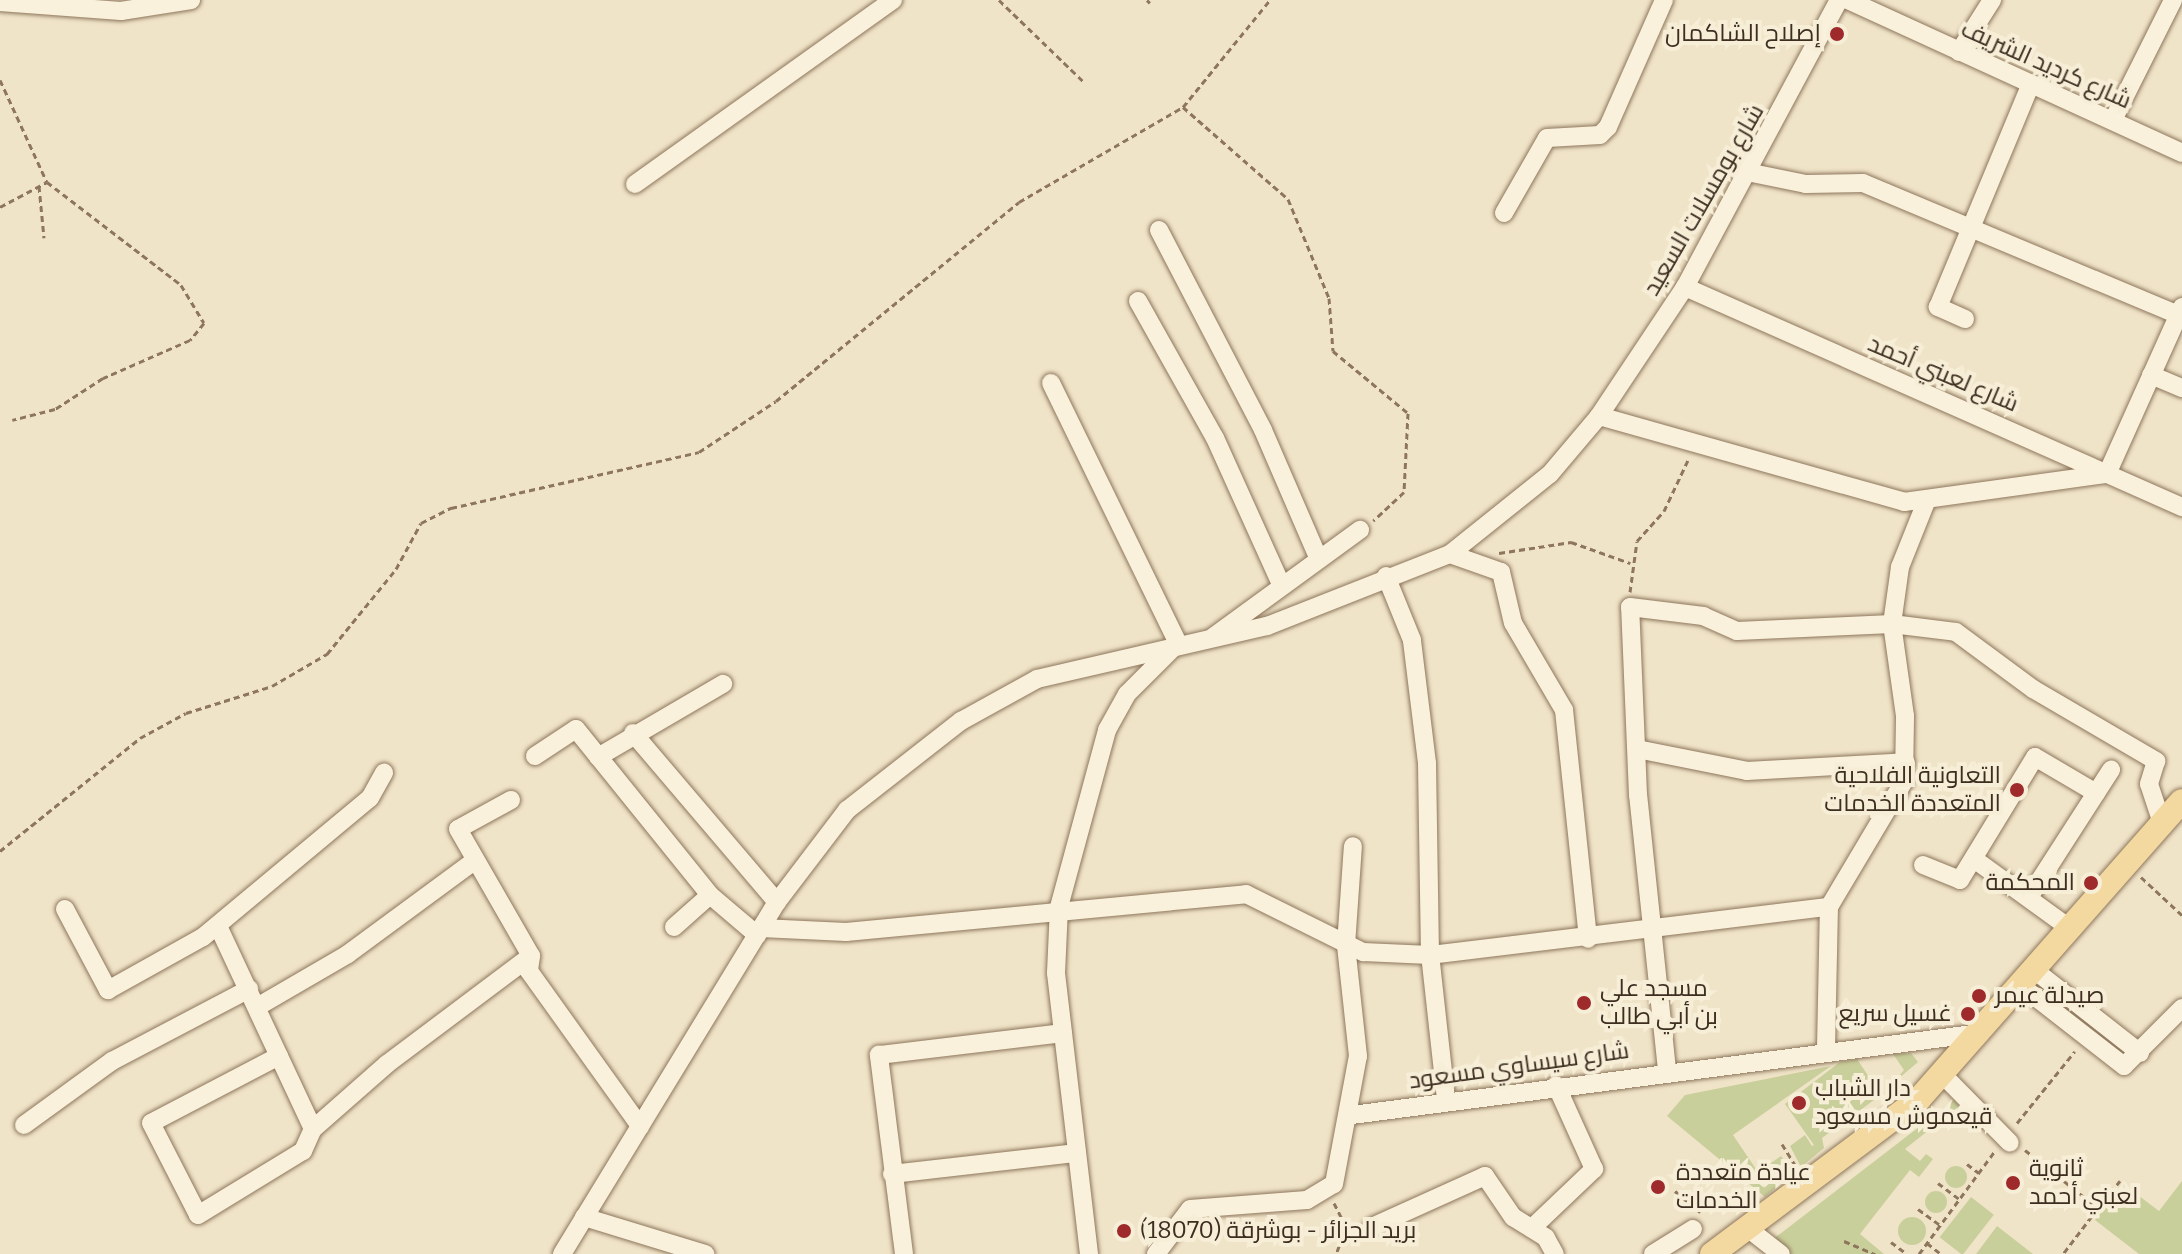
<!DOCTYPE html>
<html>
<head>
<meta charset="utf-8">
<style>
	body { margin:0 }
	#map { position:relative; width:2182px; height:1254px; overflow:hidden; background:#f0e4c8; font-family:Bitter,Cairo,serif }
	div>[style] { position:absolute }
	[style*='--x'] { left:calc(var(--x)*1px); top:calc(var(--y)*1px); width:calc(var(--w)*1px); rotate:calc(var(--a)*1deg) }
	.green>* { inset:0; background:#c9cf9b; transform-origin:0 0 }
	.round { border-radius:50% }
	.path>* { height:3px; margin-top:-1.5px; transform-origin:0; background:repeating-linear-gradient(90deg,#8d765c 0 6px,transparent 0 10px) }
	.roads { filter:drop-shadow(0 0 2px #8d765c) drop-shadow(0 0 2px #8d765c) }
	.minor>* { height:18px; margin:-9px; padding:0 9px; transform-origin:9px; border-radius:9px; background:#faf1dc }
	.major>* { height:24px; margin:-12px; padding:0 12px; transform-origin:12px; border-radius:12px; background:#f3d9a0 }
	.dots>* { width:22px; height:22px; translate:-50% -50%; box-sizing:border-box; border:4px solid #f7eed8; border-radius:50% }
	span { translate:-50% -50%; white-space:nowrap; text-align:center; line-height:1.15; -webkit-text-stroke:8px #f7eed8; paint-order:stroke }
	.poi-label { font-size:24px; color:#3d2e20 }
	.right { translate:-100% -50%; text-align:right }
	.left { translate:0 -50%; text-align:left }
	.street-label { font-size:24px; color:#3d2e20 }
</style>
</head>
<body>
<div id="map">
	<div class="green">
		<i style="clip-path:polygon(1893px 1054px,1911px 1053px,1918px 1062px,1891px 1085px,1904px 1070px)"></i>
		<i style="clip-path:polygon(1857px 1059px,1881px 1095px,1822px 1138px,1824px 1148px,1801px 1167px,1790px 1146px,1805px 1135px,1812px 1146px,1814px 1145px,1785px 1104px,1840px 1062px)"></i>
		<i style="clip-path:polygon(1831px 1066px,1733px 1135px,1758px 1172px,1781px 1156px,1793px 1173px,1765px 1197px,1667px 1116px,1685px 1095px)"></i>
		<i style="clip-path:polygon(1954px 1100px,1959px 1106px,1905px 1149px,1920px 1161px,1926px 1154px,1933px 1159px,1919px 1177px,1910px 1170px,1860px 1234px,1884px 1254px,1790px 1254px,1772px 1240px)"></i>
		<i class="round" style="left:1945px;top:1166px;width:22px;height:22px"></i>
		<i style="clip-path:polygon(2182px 1181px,2182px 1254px,2139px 1254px,2095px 1220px,2122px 1183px,2159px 1211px)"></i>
		<i class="round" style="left:1925px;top:1191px;width:22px;height:22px"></i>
		<i style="left:1971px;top:1197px;width:29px;height:51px;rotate:38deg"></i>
		<i class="round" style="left:1898px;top:1217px;width:28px;height:28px"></i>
		<i style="clip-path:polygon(1997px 1226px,2033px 1254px,1976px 1254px)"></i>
	</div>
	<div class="path">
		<i style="--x:999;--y:0;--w:117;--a:44"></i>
		<i style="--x:1147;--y:0;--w:4;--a:45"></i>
		<i style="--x:0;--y:80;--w:112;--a:65.3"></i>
		<i style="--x:47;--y:182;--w:169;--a:37.5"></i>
		<i style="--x:181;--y:285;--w:44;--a:58.8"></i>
		<i style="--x:204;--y:323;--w:22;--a:129"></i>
		<i style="--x:190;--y:340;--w:95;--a:156.4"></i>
		<i style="--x:103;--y:378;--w:57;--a:147.1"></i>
		<i style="--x:55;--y:409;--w:44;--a:165.7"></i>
		<i style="--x:1183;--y:107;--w:140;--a:41.2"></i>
		<i style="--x:1288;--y:199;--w:107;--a:67.5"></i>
		<i style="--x:1329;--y:298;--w:53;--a:85.7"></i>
		<i style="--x:1333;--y:351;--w:97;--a:39.6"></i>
		<i style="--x:1408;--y:413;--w:79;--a:92.9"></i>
		<i style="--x:1404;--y:492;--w:42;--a:136.9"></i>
		<i style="--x:39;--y:186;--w:52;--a:84.5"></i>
		<i style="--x:0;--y:207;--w:53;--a:-28"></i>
		<i style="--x:1499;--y:553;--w:73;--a:-8.7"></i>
		<i style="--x:1571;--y:542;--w:63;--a:19.6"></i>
		<i style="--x:1630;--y:592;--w:51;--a:-82.2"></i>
		<i style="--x:1637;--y:541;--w:40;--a:-48"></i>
		<i style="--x:1664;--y:511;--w:56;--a:-64.8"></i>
		<i style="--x:0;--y:851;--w:180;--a:-38.9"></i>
		<i style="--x:140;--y:738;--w:52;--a:-28.5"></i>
		<i style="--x:186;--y:713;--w:90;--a:-17.4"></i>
		<i style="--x:272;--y:686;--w:64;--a:-30.2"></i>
		<i style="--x:327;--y:654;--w:109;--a:-50.9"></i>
		<i style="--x:396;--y:569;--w:52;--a:-61.5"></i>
		<i style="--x:421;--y:523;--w:34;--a:-27"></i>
		<i style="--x:451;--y:508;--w:254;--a:-12.7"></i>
		<i style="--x:699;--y:452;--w:92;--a:-33.5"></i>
		<i style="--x:776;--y:401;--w:314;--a:-39.3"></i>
		<i style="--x:1019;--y:202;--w:190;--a:-30.1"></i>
		<i style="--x:1183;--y:107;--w:138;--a:-50.9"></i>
		<i style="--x:2141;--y:877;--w:56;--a:42.8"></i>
		<i style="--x:2017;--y:1123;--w:92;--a:-51.1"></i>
		<i style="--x:1782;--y:1144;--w:26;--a:58"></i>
		<i style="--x:2025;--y:1150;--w:93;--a:38.5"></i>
		<i style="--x:2098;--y:1208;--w:58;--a:127.3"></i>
		<i style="--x:1967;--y:1164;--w:15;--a:37"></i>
		<i style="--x:1938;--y:1183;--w:26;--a:37"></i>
		<i style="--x:1675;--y:1191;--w:33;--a:40"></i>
		<i style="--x:1334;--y:1203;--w:27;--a:63"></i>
		<i style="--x:1346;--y:1227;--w:29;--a:110"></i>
		<i style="--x:2098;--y:1208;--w:35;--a:-51"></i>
		<i style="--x:1918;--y:1209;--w:27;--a:36"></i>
		<i style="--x:1844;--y:1241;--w:34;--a:23"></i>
		<i style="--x:1891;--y:1242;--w:20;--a:37"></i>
		<i style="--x:1927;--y:1243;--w:18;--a:38"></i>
		<i style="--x:1919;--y:1254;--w:128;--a:-53.6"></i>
	</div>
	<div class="roads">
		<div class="minor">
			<i style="--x:1848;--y:0;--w:367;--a:24.6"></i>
			<i style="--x:0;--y:2;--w:121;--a:4.3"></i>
			<i style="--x:121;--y:11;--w:71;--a:-8.9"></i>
			<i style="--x:1959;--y:52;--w:62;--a:-57.6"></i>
			<i style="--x:2113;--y:120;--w:134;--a:-63.4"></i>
			<i style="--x:1752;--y:173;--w:55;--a:11.5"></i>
			<i style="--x:1806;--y:184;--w:57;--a:-1"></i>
			<i style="--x:1863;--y:183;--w:342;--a:22.7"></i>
			<i style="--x:635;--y:184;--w:317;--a:-35.5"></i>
			<i style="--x:1504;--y:213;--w:86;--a:-60.2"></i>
			<i style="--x:1547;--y:138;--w:53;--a:-3.2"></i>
			<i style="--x:1600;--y:135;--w:11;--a:-45"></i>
			<i style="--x:1608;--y:127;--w:139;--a:-66.2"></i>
			<i style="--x:1159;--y:230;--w:225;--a:62.5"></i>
			<i style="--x:1263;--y:430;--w:136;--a:66.6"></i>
			<i style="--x:1685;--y:287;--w:544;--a:23.88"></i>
			<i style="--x:1138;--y:301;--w:157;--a:60.7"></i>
			<i style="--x:1215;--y:438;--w:158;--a:65.7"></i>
			<i style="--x:1965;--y:319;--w:30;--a:-156"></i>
			<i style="--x:1938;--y:307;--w:242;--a:-67.4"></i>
			<i style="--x:2151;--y:375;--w:34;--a:23"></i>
			<i style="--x:1051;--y:383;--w:292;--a:64"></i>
			<i style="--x:1599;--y:416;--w:317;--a:15.7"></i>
			<i style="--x:1904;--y:502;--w:205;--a:-7.9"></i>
			<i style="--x:2107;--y:474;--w:183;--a:-65.8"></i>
			<i style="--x:1450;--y:554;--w:54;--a:19.4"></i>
			<i style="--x:1501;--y:572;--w:52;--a:76.8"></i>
			<i style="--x:1513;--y:623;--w:101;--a:59.6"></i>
			<i style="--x:1564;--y:710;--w:230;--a:84"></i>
			<i style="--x:1213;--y:637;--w:182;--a:-36.1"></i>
			<i style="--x:633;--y:733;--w:222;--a:49.6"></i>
			<i style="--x:1637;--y:749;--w:112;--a:11.3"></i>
			<i style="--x:1747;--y:771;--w:159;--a:-3.2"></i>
			<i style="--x:535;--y:756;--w:49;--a:-33.4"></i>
			<i style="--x:576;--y:729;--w:213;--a:51.1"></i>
			<i style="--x:710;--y:895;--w:62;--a:40.4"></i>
			<i style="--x:598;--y:757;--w:145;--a:-30.3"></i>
			<i style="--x:511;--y:800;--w:60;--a:151.3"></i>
			<i style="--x:458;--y:829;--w:146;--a:60.1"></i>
			<i style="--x:531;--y:956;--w:15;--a:98"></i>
			<i style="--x:529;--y:971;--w:191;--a:54.4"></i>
			<i style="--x:1974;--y:859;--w:116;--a:35.9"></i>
			<i style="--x:1923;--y:865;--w:40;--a:22"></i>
			<i style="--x:1960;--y:880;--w:144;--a:-58.6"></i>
			<i style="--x:2035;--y:757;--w:71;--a:30.5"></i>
			<i style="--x:2031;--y:894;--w:148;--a:-57.2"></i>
			<i style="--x:65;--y:909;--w:92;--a:62"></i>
			<i style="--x:108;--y:990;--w:109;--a:-29.2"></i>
			<i style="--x:203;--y:937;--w:217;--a:-39.8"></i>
			<i style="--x:370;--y:798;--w:29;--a:-61"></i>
			<i style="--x:218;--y:926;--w:224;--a:64.9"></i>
			<i style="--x:674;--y:927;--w:48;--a:-41.6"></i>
			<i style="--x:761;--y:928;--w:85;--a:2.7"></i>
			<i style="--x:846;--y:932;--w:402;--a:-5.4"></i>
			<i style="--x:1246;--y:894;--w:131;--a:26.4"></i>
			<i style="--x:1363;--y:952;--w:67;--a:2.6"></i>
			<i style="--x:1430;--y:955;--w:192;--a:-90.9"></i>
			<i style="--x:1427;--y:763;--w:124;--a:-97"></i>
			<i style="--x:1412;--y:640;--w:69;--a:-112.1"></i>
			<i style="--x:2033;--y:969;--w:136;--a:38.1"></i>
			<i style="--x:2020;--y:985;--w:132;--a:37.9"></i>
			<i style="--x:2124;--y:1066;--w:82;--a:-45"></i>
			<i style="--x:257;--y:1007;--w:105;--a:-30.2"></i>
			<i style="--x:348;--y:954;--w:157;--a:-36.4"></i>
			<i style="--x:1826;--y:1048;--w:141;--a:-88.8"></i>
			<i style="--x:1829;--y:907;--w:147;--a:-59.2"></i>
			<i style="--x:1904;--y:781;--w:65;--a:-89.1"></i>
			<i style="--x:1905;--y:716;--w:93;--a:-98"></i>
			<i style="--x:1892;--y:624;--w:58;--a:-82"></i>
			<i style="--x:1900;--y:567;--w:70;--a:-68.2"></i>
			<i style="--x:279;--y:1056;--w:144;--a:152.4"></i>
			<i style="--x:151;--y:1123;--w:103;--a:62.9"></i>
			<i style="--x:198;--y:1215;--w:123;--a:-31.4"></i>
			<i style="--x:303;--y:1151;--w:24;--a:-66"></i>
			<i style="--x:313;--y:1129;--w:98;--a:-41.3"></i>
			<i style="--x:387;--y:1064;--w:180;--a:-36.9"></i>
			<i style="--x:1667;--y:1070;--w:277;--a:-96"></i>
			<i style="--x:1638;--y:795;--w:188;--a:-92.4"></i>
			<i style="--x:1630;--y:607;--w:74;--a:7"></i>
			<i style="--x:1703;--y:616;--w:37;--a:24"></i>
			<i style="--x:1737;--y:631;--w:155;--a:-2.6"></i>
			<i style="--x:1892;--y:624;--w:64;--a:7.1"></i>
			<i style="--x:1956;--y:632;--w:96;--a:36.5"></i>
			<i style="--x:2033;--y:689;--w:143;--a:30.3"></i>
			<i style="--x:2156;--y:761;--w:24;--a:107"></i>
			<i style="--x:2149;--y:784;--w:41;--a:71.6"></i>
			<i style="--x:1943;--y:1075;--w:95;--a:45.4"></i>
			<i style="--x:1446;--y:1099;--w:145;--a:-96.3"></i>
			<i style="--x:1430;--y:955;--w:402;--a:-6.9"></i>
			<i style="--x:1352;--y:1115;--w:634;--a:-7.43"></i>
			<i style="--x:24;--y:1125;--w:109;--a:-36"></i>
			<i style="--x:112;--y:1061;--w:155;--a:-27.7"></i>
			<i style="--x:892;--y:1174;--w:186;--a:-6.5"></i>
			<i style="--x:584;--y:1217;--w:127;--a:17"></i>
			<i style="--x:1372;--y:1227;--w:124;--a:-24.3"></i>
			<i style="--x:1485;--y:1176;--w:50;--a:55.7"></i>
			<i style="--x:1513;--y:1217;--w:39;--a:32"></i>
			<i style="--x:1546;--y:1238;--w:18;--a:61"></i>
			<i style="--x:1532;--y:1228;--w:86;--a:-43.6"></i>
			<i style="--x:1594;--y:1169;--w:92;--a:-114.3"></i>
			<i style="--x:1750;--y:1230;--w:39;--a:38"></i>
			<i style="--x:562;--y:1254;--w:412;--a:-58.6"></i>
			<i style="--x:777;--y:902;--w:116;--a:-52.7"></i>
			<i style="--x:847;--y:810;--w:145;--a:-38"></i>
			<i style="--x:961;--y:721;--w:87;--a:-28.9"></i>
			<i style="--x:1037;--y:679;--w:236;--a:-13"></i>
			<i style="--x:1267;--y:626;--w:197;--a:-21.5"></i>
			<i style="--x:1450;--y:554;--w:128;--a:-38.7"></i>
			<i style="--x:1550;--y:474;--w:76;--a:-49.8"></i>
			<i style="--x:1599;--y:416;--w:155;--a:-56.3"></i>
			<i style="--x:1685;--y:287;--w:326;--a:-61.8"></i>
			<i style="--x:904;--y:1254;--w:201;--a:-97.2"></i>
			<i style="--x:879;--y:1055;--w:185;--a:-6.8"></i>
			<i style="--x:1089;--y:1254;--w:283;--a:-96.7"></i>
			<i style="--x:1056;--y:973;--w:66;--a:-87.4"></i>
			<i style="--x:1059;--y:907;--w:183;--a:-74.8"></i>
			<i style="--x:1107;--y:730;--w:41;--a:-60.9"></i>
			<i style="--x:1127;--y:694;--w:66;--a:-45"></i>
			<i style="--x:1156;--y:1254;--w:56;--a:-52.9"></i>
			<i style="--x:1190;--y:1209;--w:117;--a:-4.4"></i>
			<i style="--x:1307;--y:1200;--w:31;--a:-31"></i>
			<i style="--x:1334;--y:1184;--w:130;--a:-79.4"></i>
			<i style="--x:1358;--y:1056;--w:112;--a:-96.2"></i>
			<i style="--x:1346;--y:945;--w:99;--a:-86"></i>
			<i style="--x:1653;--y:1254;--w:47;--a:-32"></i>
		</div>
		<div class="major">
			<i style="--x:1712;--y:1254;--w:259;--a:-36.8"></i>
			<i style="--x:1919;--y:1099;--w:397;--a:-48.6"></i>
		</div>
	</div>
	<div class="dots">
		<i style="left:1837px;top:34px;background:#9e2a2b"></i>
		<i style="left:2017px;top:790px;background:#9e2a2b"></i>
		<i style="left:2091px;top:883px;background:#9e2a2b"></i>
		<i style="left:1979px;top:996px;background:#9e2a2b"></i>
		<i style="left:1584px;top:1003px;background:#9e2a2b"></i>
		<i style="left:1968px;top:1014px;background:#9e2a2b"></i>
		<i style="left:1799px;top:1103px;background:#9e2a2b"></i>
		<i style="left:2013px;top:1183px;background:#9e2a2b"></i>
		<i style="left:1658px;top:1187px;background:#9e2a2b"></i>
		<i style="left:1124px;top:1231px;background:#9e2a2b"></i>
	</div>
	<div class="poi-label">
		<span class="right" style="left:1821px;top:34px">إصلاح الشاكمان</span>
		<span class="right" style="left:2001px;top:790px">التعاونية الفلاحية<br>المتعددة الخدمات</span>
		<span class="right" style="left:2075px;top:883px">المحكمة</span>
		<span class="left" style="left:1600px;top:1003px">مسجد علي<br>بن أبي طالب</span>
		<span class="left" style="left:1995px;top:996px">صيدلة عيمر</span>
		<span class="right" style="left:1952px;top:1014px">غسيل سريع</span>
		<span class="left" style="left:1815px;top:1103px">دار الشباب<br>قيعموش مسعود</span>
		<span class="left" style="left:2029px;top:1183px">ثانوية<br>لعبني أحمد</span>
		<span class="left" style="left:1676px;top:1187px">عيادة متعددة<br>الخدمات</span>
		<span class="left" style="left:1140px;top:1231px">بريد الجزائر - بوشرقة (18070)</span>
	</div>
	<div class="street-label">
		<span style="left:2046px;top:65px;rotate:24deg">شارع كرديد الشريف</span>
		<span style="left:1704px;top:200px;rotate:-60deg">شارع بومسلات السعيد</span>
		<span style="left:1943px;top:374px;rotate:23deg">شارع لعبني أحمد</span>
		<span style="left:1519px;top:1066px;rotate:-8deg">شارع سيساوي مسعود</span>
	</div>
</div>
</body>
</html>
